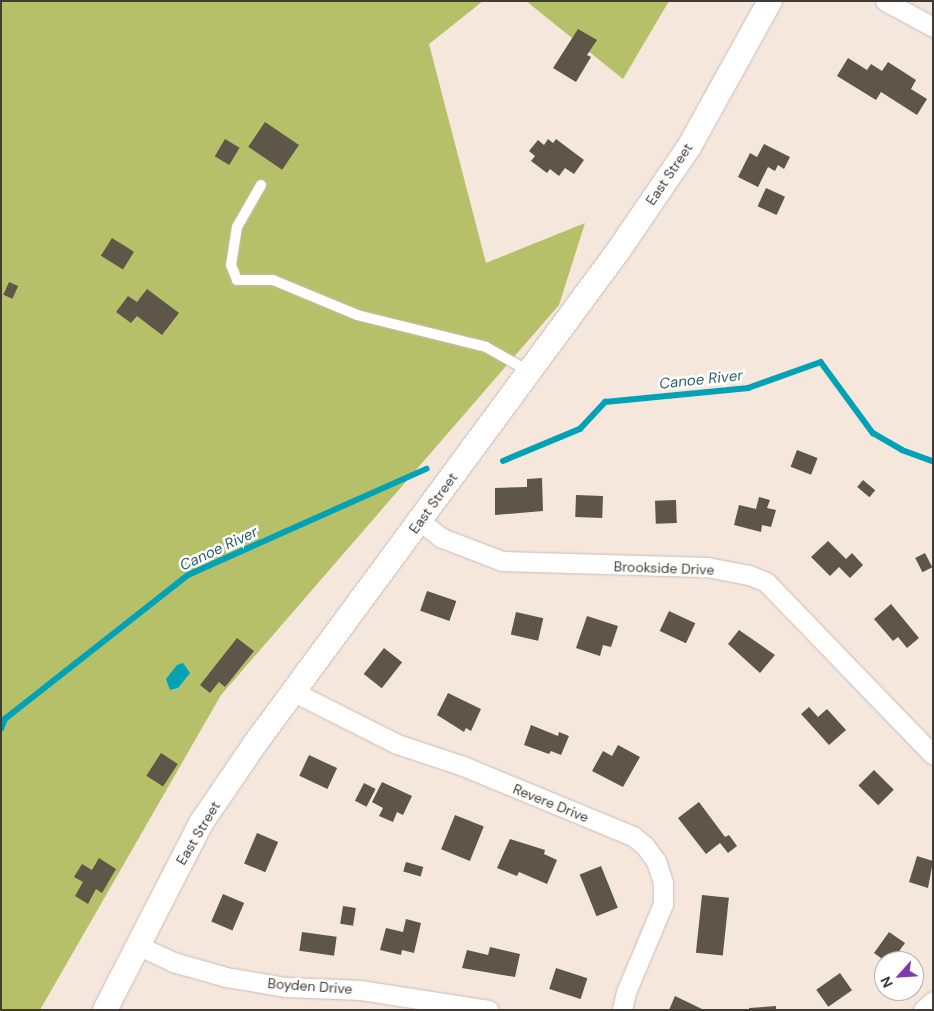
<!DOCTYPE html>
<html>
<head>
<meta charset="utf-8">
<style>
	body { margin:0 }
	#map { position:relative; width:934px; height:1011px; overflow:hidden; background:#f6e7dd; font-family:"DM Sans",sans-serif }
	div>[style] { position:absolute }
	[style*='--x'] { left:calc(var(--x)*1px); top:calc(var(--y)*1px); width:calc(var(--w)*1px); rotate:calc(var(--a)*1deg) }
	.forest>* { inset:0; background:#b6c069 }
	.water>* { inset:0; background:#01a2b6 }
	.stream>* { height:5.5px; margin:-2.75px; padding:0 2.75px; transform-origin:2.75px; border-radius:2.75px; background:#01a2b6 }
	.building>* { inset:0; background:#5e5649; transform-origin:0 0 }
	.roads { filter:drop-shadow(0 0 1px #cabcb2) drop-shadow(0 0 1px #cabcb2) }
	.service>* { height:10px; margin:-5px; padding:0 5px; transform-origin:5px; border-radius:5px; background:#fff }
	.minor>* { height:19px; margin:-9.5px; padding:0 9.5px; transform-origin:9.5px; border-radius:9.5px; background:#fff }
	.tertiary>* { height:24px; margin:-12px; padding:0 12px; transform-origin:12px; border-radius:12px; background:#fff }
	span { translate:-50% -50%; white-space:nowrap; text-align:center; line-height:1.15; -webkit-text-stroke:5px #fff; paint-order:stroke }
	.street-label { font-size:14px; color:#413b37 }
	.water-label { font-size:15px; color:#2c6069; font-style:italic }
	.frame { position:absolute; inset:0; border:2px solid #413b37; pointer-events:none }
	.north { position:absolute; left:874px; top:951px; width:50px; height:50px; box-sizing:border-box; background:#fff; border:1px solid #b3b1af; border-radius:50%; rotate:244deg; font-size:14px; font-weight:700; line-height:20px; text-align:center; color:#413b37 }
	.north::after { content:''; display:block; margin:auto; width:18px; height:22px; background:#7f3aae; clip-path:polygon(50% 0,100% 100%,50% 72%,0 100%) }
</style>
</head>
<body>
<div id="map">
	<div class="forest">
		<i style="clip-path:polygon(1px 1px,483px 1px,429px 44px,486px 263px,585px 223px,559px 305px,221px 695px,40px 1010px,1px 1010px)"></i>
		<i style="clip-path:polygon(526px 1px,669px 1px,623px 79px)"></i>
	</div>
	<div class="water">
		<i style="clip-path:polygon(183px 663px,190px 673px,178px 688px,170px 690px,166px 679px,177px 665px)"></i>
	</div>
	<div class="stream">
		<i style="--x:503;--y:461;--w:83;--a:-22.6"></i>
		<i style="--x:580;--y:429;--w:37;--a:-47"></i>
		<i style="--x:605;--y:402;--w:144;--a:-5.6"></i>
		<i style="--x:748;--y:388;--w:77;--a:-19.6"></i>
		<i style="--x:821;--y:362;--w:88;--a:53.8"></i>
		<i style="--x:873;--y:433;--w:34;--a:30"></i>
		<i style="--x:902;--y:450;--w:33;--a:20"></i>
		<i style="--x:1;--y:729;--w:11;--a:-68"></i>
		<i style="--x:5;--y:719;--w:233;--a:-38.2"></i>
		<i style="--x:188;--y:575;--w:261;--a:-24"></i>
	</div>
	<div class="building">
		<i style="clip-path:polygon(578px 29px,597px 40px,587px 55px,591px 57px,576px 82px,553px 68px)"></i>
		<i style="clip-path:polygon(848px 58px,867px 70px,871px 64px,882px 71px,888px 62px,916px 80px,911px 89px,927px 99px,917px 115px,881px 92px,876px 100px,837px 76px)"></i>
		<i style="left:265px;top:122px;width:41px;height:30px;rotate:34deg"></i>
		<i style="left:225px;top:139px;width:17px;height:20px;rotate:31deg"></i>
		<i style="clip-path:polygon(548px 139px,553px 143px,556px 139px,584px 160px,574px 174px,565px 168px,559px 176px,550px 169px,547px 173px,531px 161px,535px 156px,529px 151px,538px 140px,544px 145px)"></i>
		<i style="clip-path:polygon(764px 144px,790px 157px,784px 169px,778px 165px,775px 171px,768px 167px,758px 187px,738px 177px,750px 153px,757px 157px)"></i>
		<i style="left:766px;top:188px;width:21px;height:20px;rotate:25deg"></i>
		<i style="left:112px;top:238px;width:26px;height:21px;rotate:32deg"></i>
		<i style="left:9px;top:282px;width:10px;height:14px;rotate:24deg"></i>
		<i style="clip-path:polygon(147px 289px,179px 313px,162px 335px,137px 316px,131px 323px,116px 312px,128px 296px,137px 302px)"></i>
		<i style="left:797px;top:450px;width:22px;height:18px;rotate:21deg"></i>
		<i style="clip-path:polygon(542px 478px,543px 511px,495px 515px,495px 488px,527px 487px,527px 479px)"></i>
		<i style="left:863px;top:480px;width:16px;height:9px;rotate:40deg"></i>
		<i style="left:576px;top:495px;width:27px;height:22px;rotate:2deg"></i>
		<i style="clip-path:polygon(759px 497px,770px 500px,767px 508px,776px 510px,771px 527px,762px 525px,761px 532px,734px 525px,739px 505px,756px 509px)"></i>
		<i style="left:676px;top:500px;width:23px;height:21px;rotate:88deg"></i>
		<i style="clip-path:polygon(828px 541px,846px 559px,852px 553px,863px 565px,850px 578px,839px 567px,830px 576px,811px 557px)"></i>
		<i style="left:925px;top:553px;width:16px;height:11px;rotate:63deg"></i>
		<i style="left:427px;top:591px;width:31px;height:21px;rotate:19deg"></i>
		<i style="clip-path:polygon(891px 604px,919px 638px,907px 648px,898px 637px,893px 641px,874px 619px)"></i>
		<i style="left:669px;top:611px;width:29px;height:22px;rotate:25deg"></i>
		<i style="left:516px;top:612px;width:28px;height:23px;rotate:13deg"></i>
		<i style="clip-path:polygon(587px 616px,618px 626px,611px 647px,603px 645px,600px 656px,576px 648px)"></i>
		<i style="clip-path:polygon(739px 630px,775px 655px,760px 673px,728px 644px)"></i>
		<i style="clip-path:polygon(237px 638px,254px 651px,225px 687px,219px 682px,210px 693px,200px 685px)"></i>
		<i style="left:384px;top:648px;width:23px;height:33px;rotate:38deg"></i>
		<i style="clip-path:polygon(448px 693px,481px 709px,471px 731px,466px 728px,464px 732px,437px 715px)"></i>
		<i style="clip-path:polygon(809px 707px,818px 717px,827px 709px,846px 730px,829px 745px,801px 714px)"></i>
		<i style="clip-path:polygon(531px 725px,558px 736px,559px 732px,569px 736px,561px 755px,551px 751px,549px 754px,524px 745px)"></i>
		<i style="clip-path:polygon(618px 745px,640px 757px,623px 787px,592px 771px,603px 751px,612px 756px)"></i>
		<i style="left:161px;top:753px;width:20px;height:27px;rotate:33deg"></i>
		<i style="left:309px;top:755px;width:31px;height:23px;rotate:25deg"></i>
		<i style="left:874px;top:770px;width:28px;height:22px;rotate:45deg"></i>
		<i style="clip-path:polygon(382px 782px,412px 796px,403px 815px,397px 812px,393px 822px,379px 816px,383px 808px,372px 802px)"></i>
		<i style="left:364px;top:783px;width:13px;height:20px;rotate:27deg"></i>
		<i style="clip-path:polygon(699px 802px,725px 837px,729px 835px,737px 846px,728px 853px,720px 843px,706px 854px,678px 818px)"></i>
		<i style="left:455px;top:815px;width:31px;height:37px;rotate:22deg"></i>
		<i style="left:257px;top:833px;width:23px;height:33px;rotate:23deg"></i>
		<i style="clip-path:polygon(510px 839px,545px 850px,544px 854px,557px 860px,547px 884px,519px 872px,517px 876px,497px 868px)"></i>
		<i style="clip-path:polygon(917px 856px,933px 861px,928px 888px,909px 882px)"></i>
		<i style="clip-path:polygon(99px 858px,116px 869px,102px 893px,96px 889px,88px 904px,75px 896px,83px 882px,74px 877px,82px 864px,92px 870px)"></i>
		<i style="left:406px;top:862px;width:18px;height:10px;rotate:16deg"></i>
		<i style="left:601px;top:866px;width:45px;height:23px;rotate:68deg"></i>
		<i style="left:223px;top:894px;width:23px;height:30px;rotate:23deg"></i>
		<i style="left:702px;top:895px;width:27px;height:58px;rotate:6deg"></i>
		<i style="left:343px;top:906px;width:13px;height:18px;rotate:9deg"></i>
		<i style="clip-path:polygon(406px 919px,421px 923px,414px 953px,402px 950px,401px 955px,380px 950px,386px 928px,403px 932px)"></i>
		<i style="left:302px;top:932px;width:35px;height:19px;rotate:8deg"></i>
		<i style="clip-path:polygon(889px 932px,905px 943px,892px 961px,885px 961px,874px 953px)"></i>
		<i style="clip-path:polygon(490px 947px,520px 954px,515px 977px,462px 968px,467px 950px,488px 955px)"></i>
		<i style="left:556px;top:968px;width:33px;height:22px;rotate:18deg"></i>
		<i style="left:840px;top:973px;width:21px;height:29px;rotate:55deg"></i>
		<i style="clip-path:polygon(675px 996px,704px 1010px,669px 1010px)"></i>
		<i style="clip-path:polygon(776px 1006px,776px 1010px,749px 1010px,749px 1008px)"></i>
	</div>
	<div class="roads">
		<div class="service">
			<i style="--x:261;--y:185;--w:48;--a:119.7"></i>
			<i style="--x:237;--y:227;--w:38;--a:99"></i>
			<i style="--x:231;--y:265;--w:16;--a:68"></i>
			<i style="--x:237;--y:280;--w:36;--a:0"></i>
			<i style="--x:273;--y:280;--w:91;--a:22.6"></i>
			<i style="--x:357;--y:315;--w:133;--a:13.9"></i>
			<i style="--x:486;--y:347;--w:51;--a:29.6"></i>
		</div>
		<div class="minor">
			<i style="--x:885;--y:1;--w:55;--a:28.4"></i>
			<i style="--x:420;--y:521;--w:28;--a:38"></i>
			<i style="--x:442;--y:538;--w:64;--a:21"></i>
			<i style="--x:502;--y:561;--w:205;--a:1.7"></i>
			<i style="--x:707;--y:567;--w:43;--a:10.8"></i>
			<i style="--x:749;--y:575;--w:18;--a:22"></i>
			<i style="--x:766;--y:582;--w:240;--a:46"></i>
			<i style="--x:294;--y:692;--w:115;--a:26.8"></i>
			<i style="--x:397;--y:744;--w:70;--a:18.4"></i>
			<i style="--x:463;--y:766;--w:184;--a:22.4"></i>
			<i style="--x:633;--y:836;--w:16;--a:40"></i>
			<i style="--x:645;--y:846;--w:19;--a:54"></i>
			<i style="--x:656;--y:861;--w:23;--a:72"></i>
			<i style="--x:663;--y:883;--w:21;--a:90"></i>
			<i style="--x:663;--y:904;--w:95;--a:112.8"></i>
			<i style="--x:626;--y:992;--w:18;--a:103"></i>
			<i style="--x:137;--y:945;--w:40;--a:25"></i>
			<i style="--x:173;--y:962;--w:55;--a:15.8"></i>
			<i style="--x:226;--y:977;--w:61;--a:9.5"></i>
			<i style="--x:286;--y:987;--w:75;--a:2.3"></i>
			<i style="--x:361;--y:990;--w:129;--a:8.9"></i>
			<i style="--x:923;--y:1010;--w:13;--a:-42"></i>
		</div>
		<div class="tertiary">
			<i style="--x:105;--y:1010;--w:210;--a:-62.8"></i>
			<i style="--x:201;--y:823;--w:99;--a:-55.7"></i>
			<i style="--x:257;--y:741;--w:609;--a:-53.62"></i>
			<i style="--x:618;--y:251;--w:126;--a:-55.7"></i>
			<i style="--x:689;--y:147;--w:167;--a:-61"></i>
		</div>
	</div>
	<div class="street-label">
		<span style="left:669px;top:174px;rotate:-56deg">East Street</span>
		<span style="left:433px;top:503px;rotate:-54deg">East Street</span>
		<span style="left:664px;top:568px;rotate:2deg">Brookside Drive</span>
		<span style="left:551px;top:803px;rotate:22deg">Revere Drive</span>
		<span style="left:198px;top:833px;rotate:-59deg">East Street</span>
		<span style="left:310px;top:986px;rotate:4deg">Boyden Drive</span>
	</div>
	<div class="water-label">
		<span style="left:701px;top:380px;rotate:-6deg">Canoe River</span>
		<span style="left:219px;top:549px;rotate:-25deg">Canoe River</span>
	</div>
	<div class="frame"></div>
	<div class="north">N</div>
</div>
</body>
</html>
